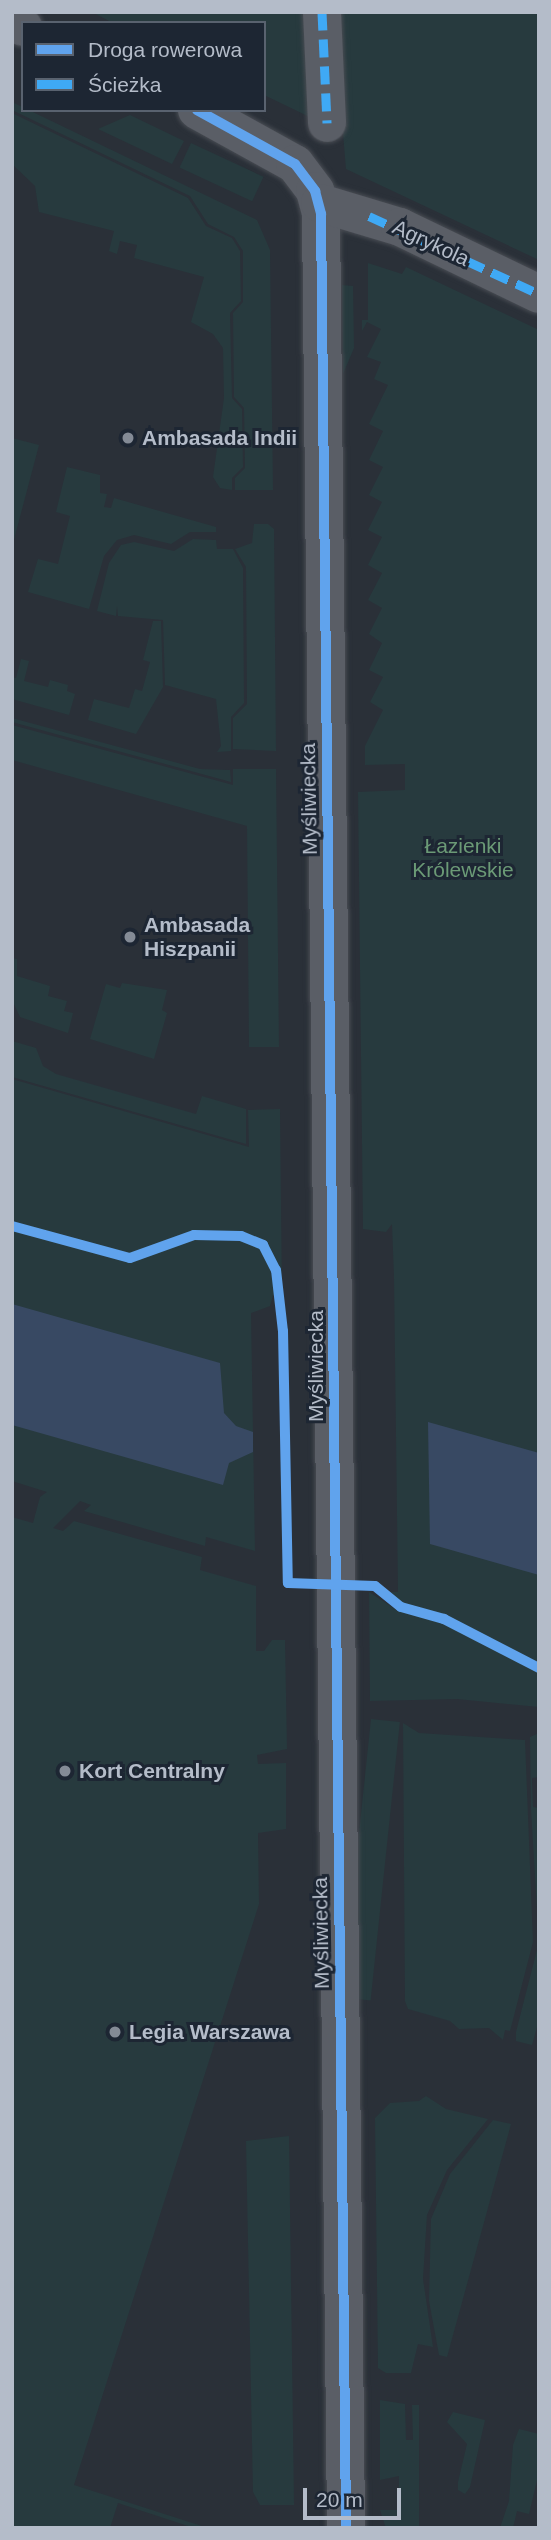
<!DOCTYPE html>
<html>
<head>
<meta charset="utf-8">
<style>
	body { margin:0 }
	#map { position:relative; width:551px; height:2540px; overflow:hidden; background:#2a3038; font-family:Arial,sans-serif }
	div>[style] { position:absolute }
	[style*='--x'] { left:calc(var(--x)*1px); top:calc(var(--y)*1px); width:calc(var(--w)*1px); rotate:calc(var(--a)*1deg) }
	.green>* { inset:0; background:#273a3e; transform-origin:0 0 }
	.water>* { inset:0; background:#384963 }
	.roads { filter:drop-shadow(0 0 2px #484c53) drop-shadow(0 0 2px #484c53) }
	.minor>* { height:38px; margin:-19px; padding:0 19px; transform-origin:19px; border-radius:19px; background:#5a5e66 }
	.quiet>* { height:9px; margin-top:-4.5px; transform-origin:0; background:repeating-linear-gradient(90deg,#3fa9f5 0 18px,transparent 0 27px) }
	.cycleway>* { height:10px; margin:-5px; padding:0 5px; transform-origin:5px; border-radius:5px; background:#60a3ed }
	.dots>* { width:19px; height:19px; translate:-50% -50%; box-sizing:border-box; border:4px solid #1d2633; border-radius:50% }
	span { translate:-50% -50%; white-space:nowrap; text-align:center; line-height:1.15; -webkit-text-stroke:6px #1d2633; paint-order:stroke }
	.street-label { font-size:21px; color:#b4bcc9 }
	.poi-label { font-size:21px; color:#b4bcc9; font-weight:700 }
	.left { translate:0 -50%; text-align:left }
	.park-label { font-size:21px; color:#6b9a76 }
	.frame { position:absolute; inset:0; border:14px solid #b4bcc9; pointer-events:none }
	.legend { position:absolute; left:21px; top:21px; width:245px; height:91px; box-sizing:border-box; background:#1d2633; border:2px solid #59626f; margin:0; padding:9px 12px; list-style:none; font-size:21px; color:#b4bcc9 }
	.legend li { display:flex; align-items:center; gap:14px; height:35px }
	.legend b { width:35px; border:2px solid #59626f }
	.scale { position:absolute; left:303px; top:2488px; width:98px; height:32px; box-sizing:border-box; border:4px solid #b4bcc9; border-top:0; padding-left:9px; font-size:21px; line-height:24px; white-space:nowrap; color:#b4bcc9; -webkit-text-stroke:5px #1d2633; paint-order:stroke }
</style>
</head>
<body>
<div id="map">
	<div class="green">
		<i style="clip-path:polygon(92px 12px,539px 12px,539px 260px,346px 169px,343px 133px,264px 95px,264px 23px,113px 23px)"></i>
		<i style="clip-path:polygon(12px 102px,257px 220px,270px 250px,273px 490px,235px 490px,235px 478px,245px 468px,244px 408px,234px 397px,233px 313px,243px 302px,243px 251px,234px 237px,208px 224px,190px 196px,12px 110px)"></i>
		<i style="clip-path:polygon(12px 113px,188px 198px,206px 226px,232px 238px,240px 251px,241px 301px,230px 313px,232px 398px,242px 409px,243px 467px,232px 478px,232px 490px,220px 488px,213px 477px,224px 398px,223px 348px,213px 334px,191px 322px,204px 277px,134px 258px,137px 245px,120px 241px,117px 254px,109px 251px,114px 231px,39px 212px,35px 186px,12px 164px)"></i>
		<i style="clip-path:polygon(130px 115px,184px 141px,172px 164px,98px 129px)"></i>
		<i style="left:191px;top:143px;width:80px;height:27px;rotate:25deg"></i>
		<i style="clip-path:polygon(368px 263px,402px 274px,406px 267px,539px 330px,539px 1707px,457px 1699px,370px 1701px,369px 1592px,398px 1611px,398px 1600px,391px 1592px,398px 1592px,394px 1277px,392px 1224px,386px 1232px,363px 1229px,358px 792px,405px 790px,405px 764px,365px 765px,365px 746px,383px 710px,370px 702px,383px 677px,369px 670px,382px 643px,369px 634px,382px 608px,368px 600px,382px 573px,368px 565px,382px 537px,368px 530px,382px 502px,369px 495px,383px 467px,369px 460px,383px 431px,369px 424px,388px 385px,374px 379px,381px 362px,367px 357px,381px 329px,367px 322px,362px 331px,362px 320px,368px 320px)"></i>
		<i style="clip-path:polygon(342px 285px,353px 286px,354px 348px,343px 374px)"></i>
		<i style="clip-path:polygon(12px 438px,39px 445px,12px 547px)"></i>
		<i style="clip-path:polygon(67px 467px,100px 475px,100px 493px,107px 494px,104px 507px,111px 508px,114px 498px,216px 527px,216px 532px,190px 532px,171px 544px,134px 535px,117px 540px,104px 556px,89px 609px,28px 592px,38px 559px,58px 564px,70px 516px,56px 512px)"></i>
		<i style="clip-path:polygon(254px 524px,268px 524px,274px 529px,276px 751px,233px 749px,233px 718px,247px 704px,246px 567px,235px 549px,252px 543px)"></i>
		<i style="clip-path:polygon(193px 539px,216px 540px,217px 549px,233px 549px,243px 568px,244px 703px,231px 717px,231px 751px,217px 752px,221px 746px,216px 699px,165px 685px,163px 620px,118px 616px,117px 606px,116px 616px,97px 611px,109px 563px,121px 545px,134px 542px,174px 551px)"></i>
		<i style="clip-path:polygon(153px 621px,161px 621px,163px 687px,136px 734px,88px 720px,94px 699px,129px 708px,135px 689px,142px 691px,150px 662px,143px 660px)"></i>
		<i style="clip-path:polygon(21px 659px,29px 661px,24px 681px,48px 687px,50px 680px,68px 685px,67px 691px,75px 694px,69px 715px,12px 699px,12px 677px,16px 678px)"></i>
		<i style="clip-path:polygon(12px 718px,200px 769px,230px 770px,231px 782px,12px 722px)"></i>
		<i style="clip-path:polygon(12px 725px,233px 785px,233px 769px,276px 769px,279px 1047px,249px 1047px,247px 826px,12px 760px)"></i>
		<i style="clip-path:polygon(12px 958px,17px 959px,17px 976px,50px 986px,48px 996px,67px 1001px,64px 1011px,73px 1013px,68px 1033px,20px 1017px,12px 1000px)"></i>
		<i style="clip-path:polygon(122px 983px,167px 990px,162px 1010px,167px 1013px,154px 1059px,90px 1039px,106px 984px,120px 988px)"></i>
		<i style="clip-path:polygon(12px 1041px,36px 1048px,43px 1066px,56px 1074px,196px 1114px,202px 1096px,246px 1109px,246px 1144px,12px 1077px)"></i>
		<i style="clip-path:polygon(12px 1079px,249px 1147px,248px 1110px,280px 1109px,282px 1295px,273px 1295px,270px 1306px,251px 1313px,255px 1551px,206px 1537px,205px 1546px,84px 1511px,91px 1505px,80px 1501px,53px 1528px,63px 1531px,74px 1521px,202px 1557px,200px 1570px,256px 1586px,256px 1651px,264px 1651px,272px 1640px,285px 1640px,287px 1749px,257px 1755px,258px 1764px,286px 1763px,286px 1829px,258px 1833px,259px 1904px,74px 2485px,208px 2528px,194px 2528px,118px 2503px,110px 2528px,12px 2528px,12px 1517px,33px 1523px,40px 1497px,47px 1492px,12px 1481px)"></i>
		<i style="left:371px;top:1719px;width:29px;height:280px;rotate:6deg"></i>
		<i style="clip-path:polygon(403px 1723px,419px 1733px,525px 1740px,533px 1942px,510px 2031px,505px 2030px,503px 2040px,489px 2028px,459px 2029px,450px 2021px,408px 2009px,405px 2001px)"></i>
		<i style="clip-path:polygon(539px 1733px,539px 1777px,532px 1778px,533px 1807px,539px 1808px,539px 2020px,532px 2045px,516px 2041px,516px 2032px,539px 1942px,531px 1810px,530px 1737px)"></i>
		<i style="clip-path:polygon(426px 2096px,446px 2109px,488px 2119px,447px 2170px,427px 2215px,423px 2279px,433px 2347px,418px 2344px,411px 2373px,386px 2373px,378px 2368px,375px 2118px,390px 2103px,419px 2101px)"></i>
		<i style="clip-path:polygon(493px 2120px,511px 2124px,447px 2357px,439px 2355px,429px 2301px,431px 2219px,450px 2174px)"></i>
		<i style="clip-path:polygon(289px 2136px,294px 2505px,260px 2505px,253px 2492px,246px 2141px)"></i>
		<i style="clip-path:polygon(380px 2400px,405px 2404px,406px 2440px,413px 2440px,412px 2405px,419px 2405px,419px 2528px,386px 2528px,380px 2510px,399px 2510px,399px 2476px,380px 2480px)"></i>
		<i style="clip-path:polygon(453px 2412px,485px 2420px,470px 2487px,465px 2494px,458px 2490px,458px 2482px,467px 2444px,447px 2422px)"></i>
		<i style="clip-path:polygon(519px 2429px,539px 2434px,539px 2472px,529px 2514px,517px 2511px,513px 2528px,500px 2528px,509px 2501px,513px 2445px)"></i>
	</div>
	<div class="water">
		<i style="clip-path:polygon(12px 1304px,220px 1363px,224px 1413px,236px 1426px,253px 1432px,253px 1452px,229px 1463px,223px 1485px,12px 1425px)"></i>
		<i style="clip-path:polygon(428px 1422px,539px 1453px,539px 1575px,430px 1544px)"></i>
	</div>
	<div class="roads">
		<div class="minor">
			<i style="--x:322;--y:12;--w:111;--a:87.4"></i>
			<i style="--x:12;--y:22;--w:12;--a:24"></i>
			<i style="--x:197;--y:110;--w:112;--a:28.9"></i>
			<i style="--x:295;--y:164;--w:34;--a:53"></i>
			<i style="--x:315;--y:191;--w:24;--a:75"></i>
			<i style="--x:321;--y:214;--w:2314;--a:89.38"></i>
			<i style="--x:320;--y:203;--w:84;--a:16.7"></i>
			<i style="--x:400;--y:227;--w:154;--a:25.7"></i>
		</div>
	</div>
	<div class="quiet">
		<i style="--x:322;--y:12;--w:111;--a:87.4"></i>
		<i style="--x:369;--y:216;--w:187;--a:24.6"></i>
	</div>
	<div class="cycleway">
		<i style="--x:197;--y:110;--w:112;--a:28.9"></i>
		<i style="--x:295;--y:164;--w:34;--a:53"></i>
		<i style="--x:315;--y:191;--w:24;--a:75"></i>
		<i style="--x:321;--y:214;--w:2314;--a:89.38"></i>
		<i style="--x:12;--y:1226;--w:122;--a:15.2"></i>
		<i style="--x:130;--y:1258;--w:68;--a:-19.8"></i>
		<i style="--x:194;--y:1235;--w:47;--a:1.2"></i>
		<i style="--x:241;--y:1236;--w:24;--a:22"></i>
		<i style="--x:263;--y:1245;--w:28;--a:63"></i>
		<i style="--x:276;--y:1270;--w:61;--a:83.5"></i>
		<i style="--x:283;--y:1331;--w:252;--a:88.9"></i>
		<i style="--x:288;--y:1583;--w:87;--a:2"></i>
		<i style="--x:375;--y:1586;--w:33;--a:39"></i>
		<i style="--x:401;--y:1607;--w:45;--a:15.6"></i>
		<i style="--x:444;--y:1619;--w:107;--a:27.3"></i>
	</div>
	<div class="dots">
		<i style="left:128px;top:438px;background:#848b96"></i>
		<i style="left:130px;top:937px;background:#848b96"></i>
		<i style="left:65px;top:1771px;background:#848b96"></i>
		<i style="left:115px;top:2032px;background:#848b96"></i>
	</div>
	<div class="street-label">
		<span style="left:431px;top:243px;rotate:25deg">Agrykola</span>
		<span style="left:309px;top:799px;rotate:-91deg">Myśliwiecka</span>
		<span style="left:316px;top:1366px;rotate:-90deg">Myśliwiecka</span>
		<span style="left:321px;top:1933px;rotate:-91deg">Myśliwiecka</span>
	</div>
	<div class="poi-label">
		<span class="left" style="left:142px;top:438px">Ambasada Indii</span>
		<span class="left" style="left:144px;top:937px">Ambasada<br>Hiszpanii</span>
		<span class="left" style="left:79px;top:1771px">Kort Centralny</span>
		<span class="left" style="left:129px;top:2032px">Legia Warszawa</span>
	</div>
	<div class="park-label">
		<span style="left:463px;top:858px">Łazienki<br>Królewskie</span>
	</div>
	<div class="frame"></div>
	<ul class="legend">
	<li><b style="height:9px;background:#60a3ed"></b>Droga rowerowa</li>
	<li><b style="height:9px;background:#3fa9f5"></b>Ścieżka</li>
	</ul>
	<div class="scale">20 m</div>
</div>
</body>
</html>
